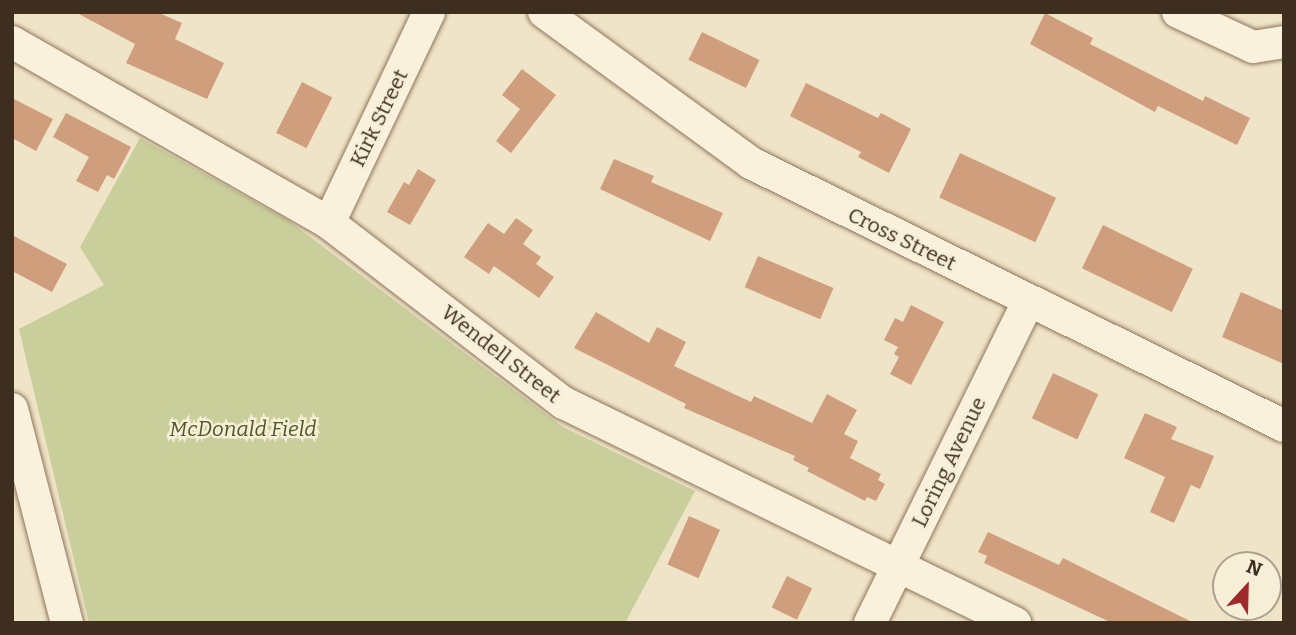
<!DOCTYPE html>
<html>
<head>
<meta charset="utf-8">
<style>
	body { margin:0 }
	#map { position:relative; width:1296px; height:635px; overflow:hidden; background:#f0e4c8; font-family:Bitter,serif }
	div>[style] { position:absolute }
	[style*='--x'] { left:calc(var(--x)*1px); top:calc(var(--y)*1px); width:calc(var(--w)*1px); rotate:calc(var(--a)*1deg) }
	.green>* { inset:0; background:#c9cf9b }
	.building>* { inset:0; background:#cf9f7d; transform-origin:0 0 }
	.roads { filter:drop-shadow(0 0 2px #8d765c) drop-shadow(0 0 2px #8d765c) }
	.minor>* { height:32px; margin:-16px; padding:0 16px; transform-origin:16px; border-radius:16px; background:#faf1dc }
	span { translate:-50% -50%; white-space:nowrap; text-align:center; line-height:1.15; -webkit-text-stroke:5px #f7eed8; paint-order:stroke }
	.street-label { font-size:21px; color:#3d2e20 }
	.park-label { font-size:21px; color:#4d5a26; font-style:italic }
	.frame { position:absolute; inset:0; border:14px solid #3d2e20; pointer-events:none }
	.north { position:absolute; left:1212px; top:551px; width:70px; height:70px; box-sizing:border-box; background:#f7eed8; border:2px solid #ada18e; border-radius:50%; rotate:22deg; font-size:19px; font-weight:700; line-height:28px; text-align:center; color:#3d2e20 }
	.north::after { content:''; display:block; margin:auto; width:24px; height:32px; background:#9e2a2b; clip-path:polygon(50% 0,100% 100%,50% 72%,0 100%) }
</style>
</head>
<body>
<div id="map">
	<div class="green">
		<i style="clip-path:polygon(140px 138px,289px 221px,563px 427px,695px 491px,625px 623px,89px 623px,19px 329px,104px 285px,80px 247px)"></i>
	</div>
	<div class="building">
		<i style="clip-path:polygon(75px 12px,157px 12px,182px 23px,175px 39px,224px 63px,207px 99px,126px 63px,135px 44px)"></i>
		<i style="clip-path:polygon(1045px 13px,1093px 38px,1090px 44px,1203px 101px,1205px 96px,1250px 118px,1237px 145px,1158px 106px,1155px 112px,1030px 44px)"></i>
		<i style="left:702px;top:32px;width:64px;height:31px;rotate:26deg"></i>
		<i style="clip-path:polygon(522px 69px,556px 95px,511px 153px,496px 141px,520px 109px,502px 95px)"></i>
		<i style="left:302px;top:82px;width:34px;height:57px;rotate:27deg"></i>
		<i style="clip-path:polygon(806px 83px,878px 118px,881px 113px,911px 129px,889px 173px,858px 157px,861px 152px,790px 116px)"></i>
		<i style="clip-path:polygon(12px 98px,53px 119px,36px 151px,12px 138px)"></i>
		<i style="clip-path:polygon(66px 113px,131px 147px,114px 179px,107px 175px,98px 192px,76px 181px,89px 157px,53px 137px)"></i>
		<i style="left:960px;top:153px;width:106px;height:49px;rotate:25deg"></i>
		<i style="clip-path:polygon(614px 159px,654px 176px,651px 182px,723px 213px,710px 241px,600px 189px)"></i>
		<i style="clip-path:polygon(418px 169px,436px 180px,410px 225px,387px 212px,404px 182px,409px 185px)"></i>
		<i style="clip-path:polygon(516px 218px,533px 230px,523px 244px,541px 257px,536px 264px,554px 277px,539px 298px,494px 266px,489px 274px,464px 257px,488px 223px,504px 234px)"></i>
		<i style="left:1103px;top:225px;width:100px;height:48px;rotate:26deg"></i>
		<i style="clip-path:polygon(12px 235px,67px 264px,52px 292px,12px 271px)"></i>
		<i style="left:758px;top:256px;width:82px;height:34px;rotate:23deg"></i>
		<i style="clip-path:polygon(1241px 292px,1284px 311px,1284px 364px,1222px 337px)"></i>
		<i style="clip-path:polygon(911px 305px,944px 322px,911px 385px,890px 374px,899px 357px,894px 354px,898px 347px,884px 340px,895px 318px,903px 322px)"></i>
		<i style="clip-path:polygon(596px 312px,649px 343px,657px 327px,686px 342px,674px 366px,751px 402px,754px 396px,812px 423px,827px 394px,857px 410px,844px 434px,858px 441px,850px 458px,881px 474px,878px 480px,885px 484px,876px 501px,867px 497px,865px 501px,807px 471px,809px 468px,793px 460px,795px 456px,684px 408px,686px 404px,574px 348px)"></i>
		<i style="left:1053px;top:373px;width:50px;height:50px;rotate:25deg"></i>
		<i style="clip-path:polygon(1145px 413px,1177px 427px,1171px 439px,1214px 456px,1200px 489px,1191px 485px,1174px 523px,1150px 512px,1165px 477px,1124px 458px)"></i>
		<i style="left:689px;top:516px;width:34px;height:53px;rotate:24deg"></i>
		<i style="clip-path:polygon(988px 532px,1059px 565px,1063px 558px,1194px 623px,1112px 623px,984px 563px,987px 556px,978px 552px)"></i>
		<i style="left:787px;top:576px;width:28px;height:35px;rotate:26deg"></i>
	</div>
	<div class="roads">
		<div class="minor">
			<i style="--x:544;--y:12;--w:256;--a:36.1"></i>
			<i style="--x:751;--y:163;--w:594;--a:26.26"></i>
			<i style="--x:1178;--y:12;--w:83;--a:25"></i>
			<i style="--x:1253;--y:47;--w:31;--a:-9"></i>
			<i style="--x:12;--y:42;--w:365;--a:29.7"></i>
			<i style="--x:329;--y:223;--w:296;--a:37.5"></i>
			<i style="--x:564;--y:403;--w:502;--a:26"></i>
			<i style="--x:329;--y:223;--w:233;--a:-64.6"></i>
			<i style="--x:12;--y:409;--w:221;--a:75.6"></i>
			<i style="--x:870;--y:623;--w:358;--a:-63.8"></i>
		</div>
	</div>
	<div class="street-label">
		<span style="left:379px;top:118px;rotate:-64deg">Kirk Street</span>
		<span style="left:902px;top:239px;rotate:26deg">Cross Street</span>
		<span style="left:501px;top:354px;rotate:38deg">Wendell Street</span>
		<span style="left:949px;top:462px;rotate:-64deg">Loring Avenue</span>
	</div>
	<div class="park-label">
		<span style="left:243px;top:429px">McDonald Field</span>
	</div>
	<div class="frame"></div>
	<div class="north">N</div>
</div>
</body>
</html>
